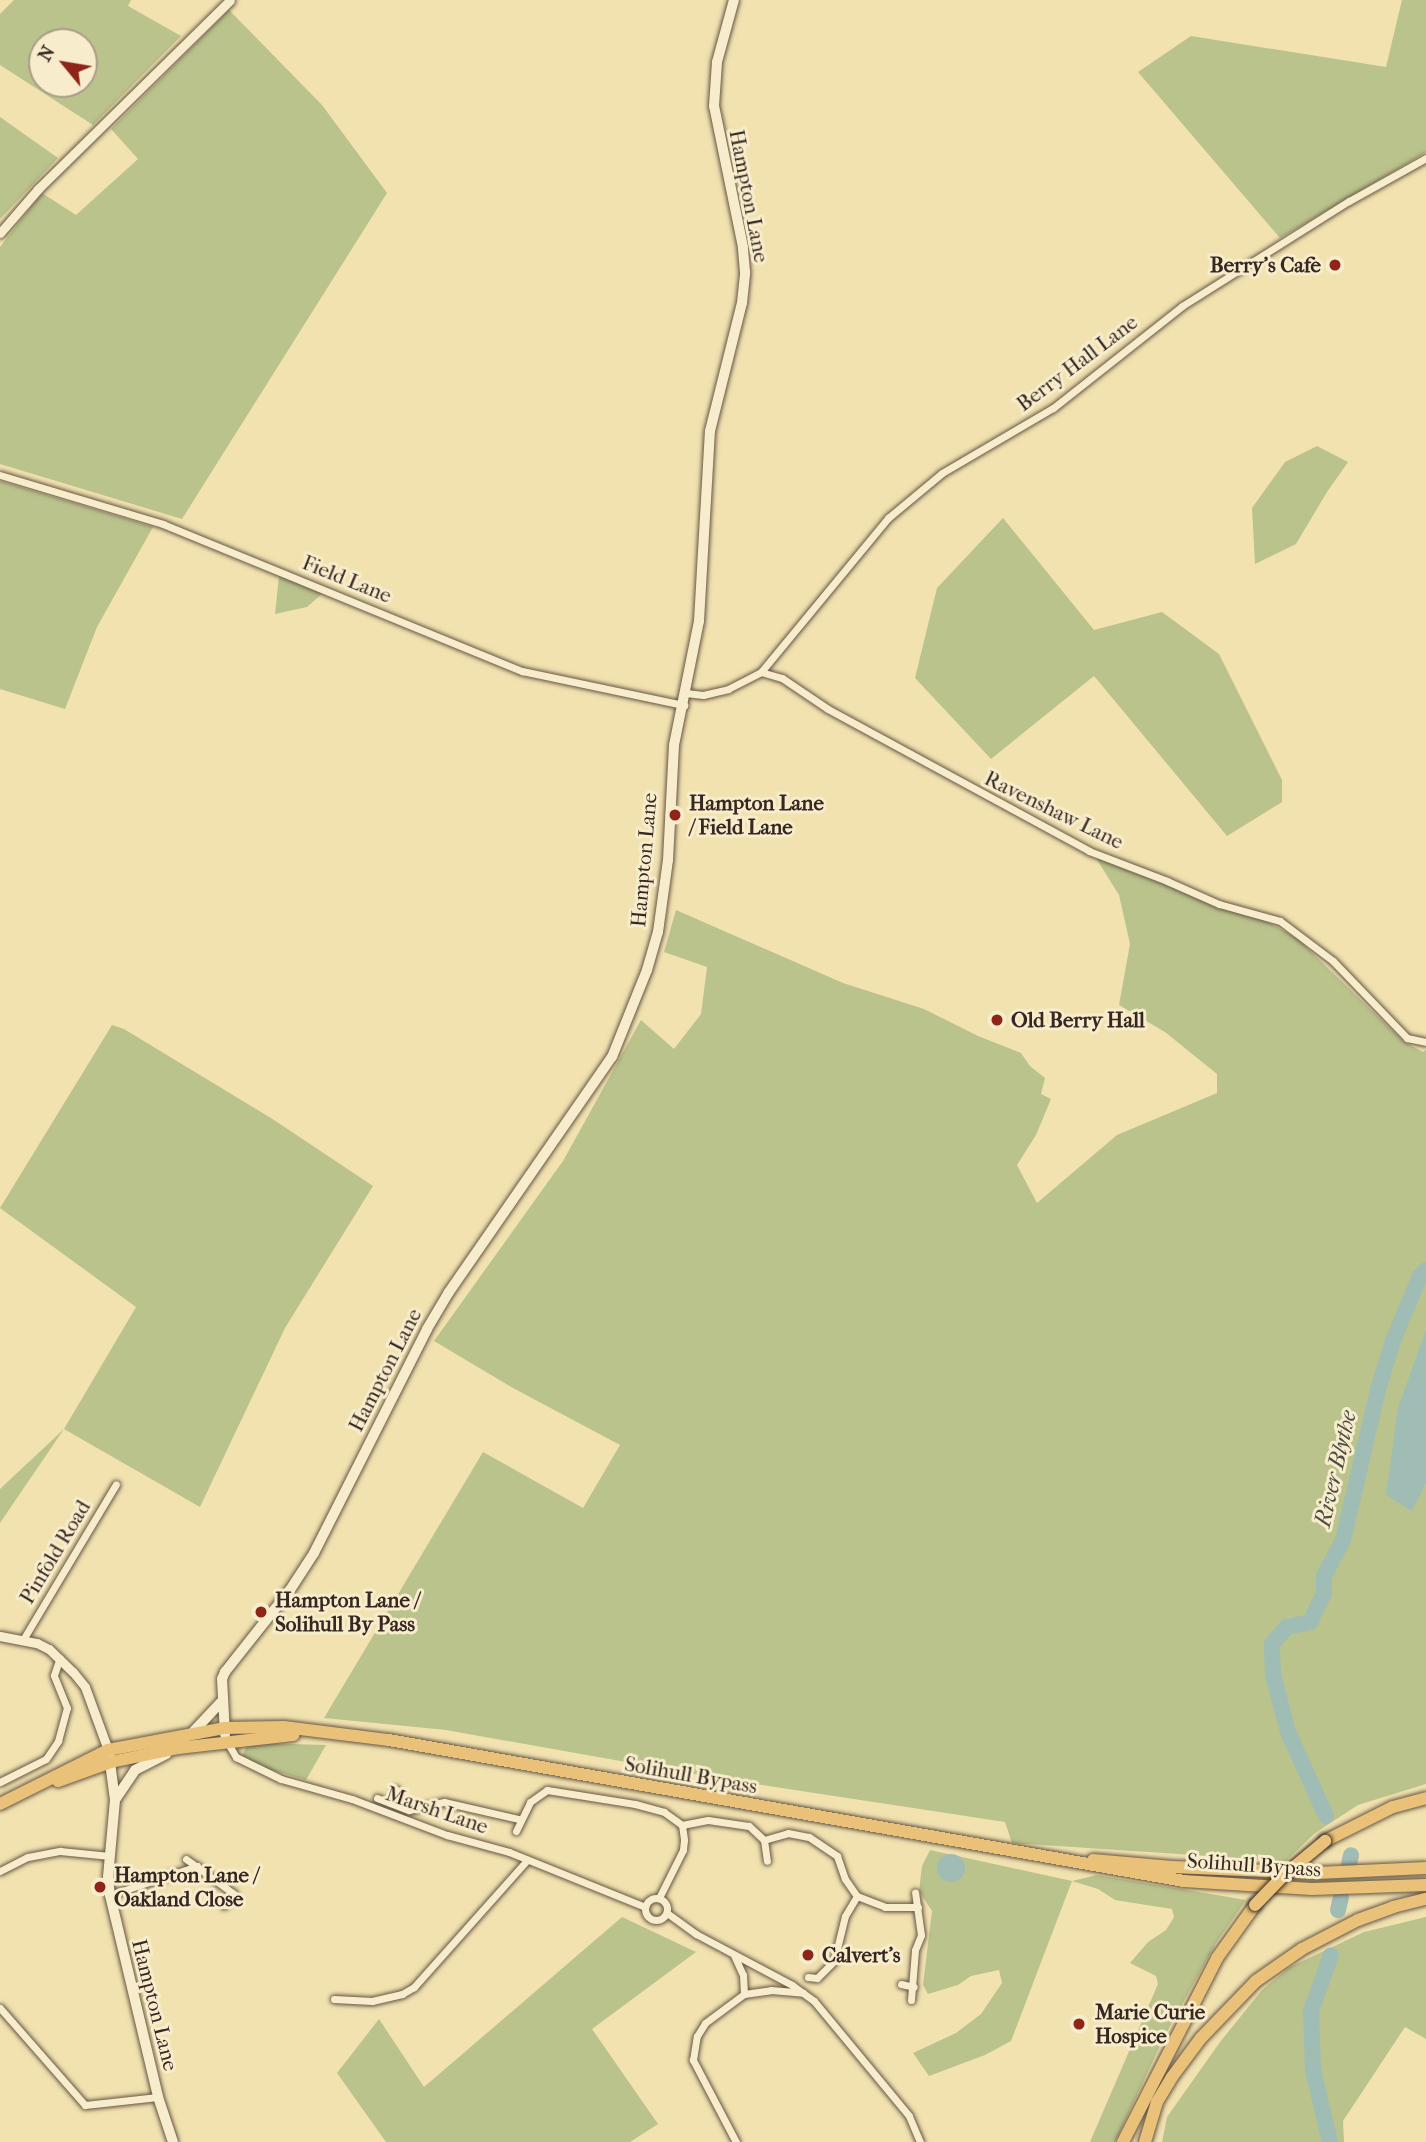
<!DOCTYPE html>
<html>
<head>
<meta charset="utf-8">
<style>
	body { margin:0 }
	#map { position:relative; width:1426px; height:2142px; overflow:hidden; background:#f2e2b0; font-family:"IM FELL French Canon",serif }
	div>[style] { position:absolute }
	[style*='--x'] { left:calc(var(--x)*1px); top:calc(var(--y)*1px); width:calc(var(--w)*1px); rotate:calc(var(--a)*1deg) }
	.green>* { inset:0; background:#bac38c }
	.water>* { inset:0; background:#9fbcb5 }
	.round { border-radius:50% }
	.river>* { height:16px; margin:-8px; padding:0 8px; transform-origin:8px; border-radius:8px; background:#9fbcb5 }
	.roads { filter:drop-shadow(0 0 2px #655645) drop-shadow(0 0 2px #655645) }
	.minor>* { height:7px; margin:-3.5px; padding:0 3.5px; transform-origin:3.5px; border-radius:3.5px; background:#f7eccc }
	.minor>.ring { margin:-3.5px; padding:0; box-sizing:content-box; background:none; border:7px solid #f7eccc; border-radius:50% }
	.tertiary>* { height:9px; margin:-4.5px; padding:0 4.5px; transform-origin:4.5px; border-radius:4.5px; background:#f7eccc }
	.secondary>* { height:10px; margin:-5px; padding:0 5px; transform-origin:5px; border-radius:5px; background:#f7eccc }
	.trunk>* { height:12px; margin:-6px; padding:0 6px; transform-origin:6px; border-radius:6px; background:#e9c178 }
	.bridges { filter:drop-shadow(0 0 2px #362721) drop-shadow(0 0 2px #362721) }
	.trunk-bridge>* { height:12px; margin:-6px; padding:0 6px; transform-origin:6px; border-radius:6px; background:#e9c178 }
	.dots>* { width:19px; height:19px; translate:-50% -50%; box-sizing:border-box; border:4px solid #f7eccc; border-radius:50% }
	span { translate:-50% -50%; white-space:nowrap; text-align:center; line-height:1.15; -webkit-text-stroke:6px #f7eccc; paint-order:stroke }
	.street-label { font-size:21px; color:#362721 }
	.poi-label { font-size:21px; color:#362721; font-weight:700 }
	.right { translate:-100% -50%; text-align:right }
	.left { translate:0 -50%; text-align:left }
	.water-label { font-size:23px; color:#504c46; font-style:italic }
	.north { position:absolute; left:28px; top:28px; width:70px; height:70px; box-sizing:border-box; background:#f7eccc; border:2px solid #aa9d88; border-radius:50%; rotate:300deg; font-size:19px; font-weight:700; line-height:28px; text-align:center; color:#362721 }
	.north::after { content:''; display:block; margin:auto; width:24px; height:32px; background:#8f2418; clip-path:polygon(50% 0,100% 100%,50% 72%,0 100%) }
</style>
</head>
<body>
<div id="map">
	<div class="green">
		<i style="clip-path:polygon(evenodd,14px 0,131px 0,128px 6px,181px 36px,93px 125px,0 65px,0 14px,14px 0,42px 42px,84px 42px,84px 84px,42px 84px,42px 42px)"></i>
		<i style="clip-path:polygon(1402px 0,1426px 0,1426px 152px,1280px 238px,1138px 72px,1191px 36px,1386px 67px)"></i>
		<i style="clip-path:polygon(229px 10px,322px 105px,387px 193px,182px 519px,0 464px,0 247px,42px 193px,76px 215px,138px 159px,111px 129px)"></i>
		<i style="clip-path:polygon(0 117px,58px 158px,0 219px)"></i>
		<i style="clip-path:polygon(1317px 446px,1348px 462px,1327px 492px,1296px 544px,1255px 564px,1252px 508px,1285px 462px)"></i>
		<i style="clip-path:polygon(0 481px,153px 527px,97px 627px,65px 709px,0 689px)"></i>
		<i style="clip-path:polygon(1003px 518px,1094px 630px,1162px 612px,1219px 654px,1282px 780px,1282px 802px,1227px 836px,1094px 676px,991px 759px,915px 678px,937px 588px)"></i>
		<i style="clip-path:polygon(279px 576px,323px 593px,307px 607px,275px 614px)"></i>
		<i style="clip-path:polygon(1096px 858px,1246px 916px,1264px 920px,1298px 939px,1403px 1041px,1423px 1052px,1426px 1050px,1426px 1784px,1358px 1805px,1315px 1833px,1282px 1865px,1254px 1859px,1012px 1843px,1005px 1822px,716px 1778px,446px 1730px,324px 1718px,483px 1452px,583px 1508px,620px 1445px,513px 1388px,434px 1341px,563px 1161px,641px 1020px,674px 1049px,701px 1014px,707px 967px,664px 952px,676px 910px,843px 983px,924px 1009px,978px 1036px,1021px 1053px,1030px 1066px,1045px 1078px,1041px 1094px,1051px 1099px,1036px 1135px,1017px 1165px,1037px 1203px,1117px 1135px,1217px 1093px,1217px 1074px,1165px 1032px,1119px 1005px,1130px 944px,1119px 895px)"></i>
		<i style="clip-path:polygon(112px 1025px,124px 1029px,274px 1120px,373px 1186px,285px 1328px,200px 1507px,64px 1429px,0 1523px,0 1489px,64px 1429px,136px 1307px,0 1208px)"></i>
		<i style="clip-path:polygon(255px 1743px,326px 1745px,306px 1780px,258px 1766px,242px 1756px,247px 1746px)"></i>
		<i style="clip-path:polygon(930px 1850px,1072px 1881px,1097px 1875px,1246px 1900px,1216px 1943px,1165px 2035px,1115px 2142px,1090px 2142px,1158px 1984px,1156px 1976px,1130px 1963px,1148px 1942px,1166px 1930px,1174px 1917px,1172px 1909px,1115px 1900px,1098px 1889px,1072px 1881px,1011px 2041px,985px 2055px,929px 2076px,913px 2053px,956px 2033px,981px 2014px,1002px 1983px,999px 1970px,971px 1976px,958px 1985px,928px 1994px,923px 1985px,932px 1911px,919px 1891px,922px 1866px)"></i>
		<i style="clip-path:polygon(622px 1917px,696px 1952px,592px 2029px,658px 2124px,630px 2142px,386px 2142px,337px 2073px,379px 2019px,424px 2087px)"></i>
		<i style="clip-path:polygon(1426px 1917px,1426px 2039px,1405px 2027px,1343px 2121px,1344px 2142px,1162px 2142px,1167px 2117px,1220px 2042px,1262px 1990px,1290px 1967px,1364px 1932px)"></i>
	</div>
	<div class="water">
		<i style="clip-path:polygon(1426px 1330px,1426px 1483px,1412px 1511px,1386px 1495px,1398px 1408px)"></i>
		<i class="round" style="left:937px;top:1854px;width:28px;height:28px"></i>
	</div>
	<div class="river">
		<i style="--x:1326;--y:1816;--w:92;--a:-114.3"></i>
		<i style="--x:1288;--y:1732;--w:59;--a:-104.7"></i>
		<i style="--x:1273;--y:1675;--w:31;--a:-92"></i>
		<i style="--x:1272;--y:1644;--w:23;--a:-49"></i>
		<i style="--x:1287;--y:1627;--w:24;--a:-12"></i>
		<i style="--x:1310;--y:1622;--w:32;--a:-64"></i>
		<i style="--x:1324;--y:1593;--w:17;--a:-90"></i>
		<i style="--x:1324;--y:1576;--w:41;--a:-62.2"></i>
		<i style="--x:1343;--y:1540;--w:155;--a:-76.9"></i>
		<i style="--x:1378;--y:1389;--w:53;--a:-72.6"></i>
		<i style="--x:1394;--y:1338;--w:67;--a:-67.2"></i>
		<i style="--x:1420;--y:1276;--w:8;--a:-45"></i>
		<i style="--x:1349;--y:1864;--w:9;--a:-77"></i>
		<i style="--x:1338;--y:1910;--w:13;--a:-77"></i>
		<i style="--x:1330;--y:2142;--w:74;--a:-103.3"></i>
		<i style="--x:1313;--y:2070;--w:59;--a:-91.9"></i>
		<i style="--x:1311;--y:2011;--w:59;--a:-70.3"></i>
	</div>
	<div class="roads">
		<div class="minor">
			<i style="--x:0;--y:475;--w:170;--a:16.7"></i>
			<i style="--x:163;--y:524;--w:388;--a:22.3"></i>
			<i style="--x:522;--y:671;--w:166;--a:11.9"></i>
			<i style="--x:761;--y:672;--w:200;--a:-50.5"></i>
			<i style="--x:888;--y:518;--w:70;--a:-39.8"></i>
			<i style="--x:942;--y:473;--w:129;--a:-30.4"></i>
			<i style="--x:1053;--y:408;--w:164;--a:-38.3"></i>
			<i style="--x:1182;--y:306;--w:197;--a:-32.2"></i>
			<i style="--x:1349;--y:201;--w:88;--a:-29.2"></i>
			<i style="--x:686;--y:693;--w:17;--a:7"></i>
			<i style="--x:703;--y:695;--w:26;--a:-13"></i>
			<i style="--x:728;--y:689;--w:37;--a:-27"></i>
			<i style="--x:761;--y:672;--w:22;--a:16"></i>
			<i style="--x:782;--y:678;--w:55;--a:34"></i>
			<i style="--x:828;--y:709;--w:297;--a:28.5"></i>
			<i style="--x:1089;--y:851;--w:84;--a:21"></i>
			<i style="--x:1167;--y:881;--w:57;--a:23.9"></i>
			<i style="--x:1219;--y:904;--w:63;--a:15.6"></i>
			<i style="--x:1280;--y:921;--w:66;--a:37"></i>
			<i style="--x:1333;--y:961;--w:107;--a:46.1"></i>
			<i style="--x:1407;--y:1038;--w:19;--a:12"></i>
			<i style="--x:24;--y:1638;--w:179;--a:-59.1"></i>
			<i style="--x:226;--y:1740;--w:20;--a:60"></i>
			<i style="--x:236;--y:1757;--w:50;--a:26.1"></i>
			<i style="--x:281;--y:1779;--w:74;--a:15.7"></i>
			<i style="--x:352;--y:1799;--w:102;--a:20.8"></i>
			<i style="--x:447;--y:1835;--w:64;--a:15.3"></i>
			<i style="--x:509;--y:1852;--w:147;--a:22"></i>
			<i style="--x:0;--y:1782;--w:51;--a:-26.6"></i>
			<i style="--x:46;--y:1759;--w:22;--a:-56"></i>
			<i style="--x:58;--y:1741;--w:34;--a:-75"></i>
			<i style="--x:67;--y:1708;--w:35;--a:-112"></i>
			<i style="--x:54;--y:1675;--w:18;--a:-71"></i>
			<i style="--x:377;--y:1798;--w:34;--a:21"></i>
			<i style="--x:409;--y:1810;--w:36;--a:-13"></i>
			<i style="--x:444;--y:1802;--w:77;--a:12.8"></i>
			<i style="--x:390;--y:1803;--w:15;--a:-67"></i>
			<i style="--x:682;--y:1825;--w:26;--a:-11"></i>
			<i style="--x:708;--y:1820;--w:41;--a:8.3"></i>
			<i style="--x:749;--y:1826;--w:21;--a:43"></i>
			<i style="--x:764;--y:1840;--w:25;--a:-16"></i>
			<i style="--x:788;--y:1833;--w:21;--a:11"></i>
			<i style="--x:809;--y:1837;--w:34;--a:34"></i>
			<i style="--x:837;--y:1856;--w:24;--a:71"></i>
			<i style="--x:845;--y:1879;--w:21;--a:55"></i>
			<i style="--x:857;--y:1896;--w:30;--a:21"></i>
			<i style="--x:885;--y:1907;--w:33;--a:0"></i>
			<i style="--x:516;--y:1831;--w:32;--a:-64"></i>
			<i style="--x:530;--y:1802;--w:21;--a:-35"></i>
			<i style="--x:547;--y:1790;--w:89;--a:9"></i>
			<i style="--x:635;--y:1804;--w:30;--a:15"></i>
			<i style="--x:664;--y:1812;--w:22;--a:36"></i>
			<i style="--x:682;--y:1825;--w:15;--a:82"></i>
			<i style="--x:684;--y:1840;--w:10;--a:96"></i>
			<i style="--x:683;--y:1850;--w:54;--a:116.6"></i>
			<i style="--x:764;--y:1840;--w:21;--a:82"></i>
			<i style="--x:186;--y:1859;--w:59;--a:36.1"></i>
			<i style="--x:234;--y:1894;--w:15;--a:132"></i>
			<i style="--x:0;--y:1871;--w:31;--a:-27"></i>
			<i style="--x:28;--y:1857;--w:33;--a:-11"></i>
			<i style="--x:60;--y:1851;--w:50;--a:5.7"></i>
			<i style="--x:110;--y:1895;--w:92;--a:-18.4"></i>
			<i class="ring" style="left:645px;top:1898px;width:15px;height:15px"></i>
			<i style="--x:667;--y:1913;--w:36;--a:36"></i>
			<i style="--x:696;--y:1934;--w:109;--a:28"></i>
			<i style="--x:792;--y:1985;--w:27;--a:36"></i>
			<i style="--x:814;--y:2001;--w:149;--a:50.4"></i>
			<i style="--x:909;--y:2116;--w:28;--a:67"></i>
			<i style="--x:734;--y:1955;--w:22;--a:66"></i>
			<i style="--x:743;--y:1975;--w:19;--a:87"></i>
			<i style="--x:808;--y:1977;--w:9;--a:6"></i>
			<i style="--x:817;--y:1978;--w:24;--a:-45"></i>
			<i style="--x:834;--y:1961;--w:46;--a:-76.3"></i>
			<i style="--x:845;--y:1916;--w:23;--a:-59"></i>
			<i style="--x:901;--y:1984;--w:13;--a:13"></i>
			<i style="--x:334;--y:1999;--w:38;--a:3"></i>
			<i style="--x:372;--y:2001;--w:31;--a:-13"></i>
			<i style="--x:402;--y:1994;--w:14;--a:-30"></i>
			<i style="--x:414;--y:1987;--w:170;--a:-48.3"></i>
			<i style="--x:911;--y:2000;--w:50;--a:-85.4"></i>
			<i style="--x:915;--y:1950;--w:16;--a:-68"></i>
			<i style="--x:921;--y:1935;--w:43;--a:-97.9"></i>
			<i style="--x:0;--y:2008;--w:129;--a:48.8"></i>
			<i style="--x:85;--y:2105;--w:73;--a:-6.3"></i>
			<i style="--x:736;--y:2142;--w:93;--a:-117.7"></i>
			<i style="--x:693;--y:2060;--w:24;--a:-81"></i>
			<i style="--x:697;--y:2036;--w:15;--a:-58"></i>
			<i style="--x:705;--y:2023;--w:49;--a:-36.6"></i>
			<i style="--x:744;--y:1994;--w:27;--a:-8"></i>
			<i style="--x:771;--y:1990;--w:32;--a:5"></i>
		</div>
		<div class="tertiary">
			<i style="--x:0;--y:233;--w:58;--a:-49.2"></i>
			<i style="--x:38;--y:189;--w:269;--a:-44.5"></i>
			<i style="--x:0;--y:1636;--w:38;--a:11"></i>
			<i style="--x:37;--y:1643;--w:13;--a:27"></i>
			<i style="--x:49;--y:1649;--w:33;--a:44"></i>
			<i style="--x:73;--y:1672;--w:19;--a:51"></i>
			<i style="--x:85;--y:1687;--w:67;--a:69.9"></i>
		</div>
		<div class="secondary">
			<i style="--x:193;--y:1732;--w:42;--a:-46.9"></i>
			<i style="--x:225;--y:1734;--w:55;--a:-93.1"></i>
			<i style="--x:222;--y:1679;--w:8;--a:-67"></i>
			<i style="--x:225;--y:1672;--w:105;--a:-51.6"></i>
			<i style="--x:290;--y:1590;--w:44;--a:-57"></i>
			<i style="--x:314;--y:1553;--w:251;--a:-63.2"></i>
			<i style="--x:427;--y:1329;--w:43;--a:-59.3"></i>
			<i style="--x:449;--y:1292;--w:286;--a:-55.3"></i>
			<i style="--x:612;--y:1057;--w:94;--a:-68.1"></i>
			<i style="--x:647;--y:970;--w:40;--a:-74"></i>
			<i style="--x:658;--y:932;--w:73;--a:-82.1"></i>
			<i style="--x:668;--y:860;--w:115;--a:-87"></i>
			<i style="--x:674;--y:745;--w:126;--a:-78.6"></i>
			<i style="--x:699;--y:621;--w:190;--a:-86.7"></i>
			<i style="--x:710;--y:431;--w:132;--a:-76"></i>
			<i style="--x:742;--y:303;--w:31;--a:-84"></i>
			<i style="--x:745;--y:272;--w:25;--a:-95"></i>
			<i style="--x:743;--y:247;--w:144;--a:-101.6"></i>
			<i style="--x:714;--y:106;--w:44;--a:-86.1"></i>
			<i style="--x:717;--y:62;--w:64;--a:-74.7"></i>
			<i style="--x:109;--y:1755;--w:45;--a:82.4"></i>
			<i style="--x:115;--y:1800;--w:77;--a:95.2"></i>
			<i style="--x:108;--y:1877;--w:18;--a:84"></i>
			<i style="--x:110;--y:1895;--w:208;--a:76.6"></i>
			<i style="--x:158;--y:2097;--w:47;--a:71.6"></i>
			<i style="--x:115;--y:1800;--w:36;--a:-56"></i>
			<i style="--x:135;--y:1770;--w:35;--a:-27"></i>
		</div>
		<div class="trunk">
			<i style="--x:58;--y:1781;--w:56;--a:-19.7"></i>
			<i style="--x:111;--y:1762;--w:68;--a:-11.8"></i>
			<i style="--x:178;--y:1748;--w:116;--a:-6.4"></i>
			<i style="--x:0;--y:1804;--w:121;--a:-26.6"></i>
			<i style="--x:108;--y:1750;--w:118;--a:-10.7"></i>
			<i style="--x:224;--y:1728;--w:60;--a:-1"></i>
			<i style="--x:284;--y:1727;--w:106;--a:7.1"></i>
			<i style="--x:389;--y:1740;--w:807;--a:10.06"></i>
			<i style="--x:1184;--y:1881;--w:128;--a:3.6"></i>
			<i style="--x:1312;--y:1889;--w:114;--a:-2"></i>
			<i style="--x:1325;--y:1841;--w:76;--a:-26.6"></i>
			<i style="--x:1393;--y:1807;--w:34;--a:-15"></i>
			<i style="--x:1093;--y:1860;--w:79;--a:5.1"></i>
			<i style="--x:1172;--y:1867;--w:145;--a:2.4"></i>
			<i style="--x:1317;--y:1873;--w:109;--a:-2.6"></i>
			<i style="--x:1123;--y:2142;--w:207;--a:-62.9"></i>
			<i style="--x:1217;--y:1958;--w:65;--a:-54.4"></i>
			<i style="--x:1145;--y:2142;--w:42;--a:-73.3"></i>
			<i style="--x:1157;--y:2102;--w:29;--a:-59"></i>
			<i style="--x:1172;--y:2077;--w:49;--a:-53.4"></i>
			<i style="--x:1201;--y:2038;--w:79;--a:-46"></i>
			<i style="--x:1256;--y:1981;--w:56;--a:-34.8"></i>
			<i style="--x:1302;--y:1949;--w:63;--a:-27.4"></i>
			<i style="--x:1358;--y:1920;--w:37;--a:-20"></i>
			<i style="--x:1393;--y:1907;--w:34;--a:-14"></i>
		</div>
	</div>
	<div class="bridges">
		<div class="trunk-bridge">
			<i style="--x:1255;--y:1905;--w:40;--a:-46"></i>
			<i style="--x:1283;--y:1876;--w:55;--a:-39.8"></i>
		</div>
	</div>
	<div class="dots">
		<i style="left:1335px;top:265px;background:#8f2418"></i>
		<i style="left:675px;top:815px;background:#8f2418"></i>
		<i style="left:997px;top:1020px;background:#8f2418"></i>
		<i style="left:261px;top:1612px;background:#8f2418"></i>
		<i style="left:100px;top:1887px;background:#8f2418"></i>
		<i style="left:808px;top:1955px;background:#8f2418"></i>
		<i style="left:1079px;top:2024px;background:#8f2418"></i>
	</div>
	<div class="street-label">
		<span style="left:749px;top:196px;rotate:79deg">Hampton Lane</span>
		<span style="left:1077px;top:363px;rotate:-37deg">Berry Hall Lane</span>
		<span style="left:347px;top:579px;rotate:22deg">Field Lane</span>
		<span style="left:1054px;top:810px;rotate:26deg">Ravenshaw Lane</span>
		<span style="left:644px;top:860px;rotate:-85deg">Hampton Lane</span>
		<span style="left:385px;top:1370px;rotate:-63deg">Hampton Lane</span>
		<span style="left:55px;top:1552px;rotate:-59deg">Pinfold Road</span>
		<span style="left:691px;top:1775px;rotate:10deg">Solihull Bypass</span>
		<span style="left:437px;top:1810px;rotate:19deg">Marsh Lane</span>
		<span style="left:1254px;top:1865px;rotate:4deg">Solihull Bypass</span>
		<span style="left:155px;top:2005px;rotate:76deg">Hampton Lane</span>
	</div>
	<div class="poi-label">
		<span class="right" style="left:1321px;top:265px">Berry’s Cafe</span>
		<span class="left" style="left:689px;top:815px">Hampton Lane<br>/ Field Lane</span>
		<span class="left" style="left:1011px;top:1020px">Old Berry Hall</span>
		<span class="left" style="left:275px;top:1612px">Hampton Lane /<br>Solihull By Pass</span>
		<span class="left" style="left:114px;top:1887px">Hampton Lane /<br>Oakland Close</span>
		<span class="left" style="left:822px;top:1955px">Calvert's</span>
		<span class="left" style="left:1095px;top:2024px">Marie Curie<br>Hospice</span>
	</div>
	<div class="water-label">
		<span style="left:1336px;top:1469px;rotate:-77deg">River Blythe</span>
	</div>
	<div class="north">N</div>
</div>
</body>
</html>
